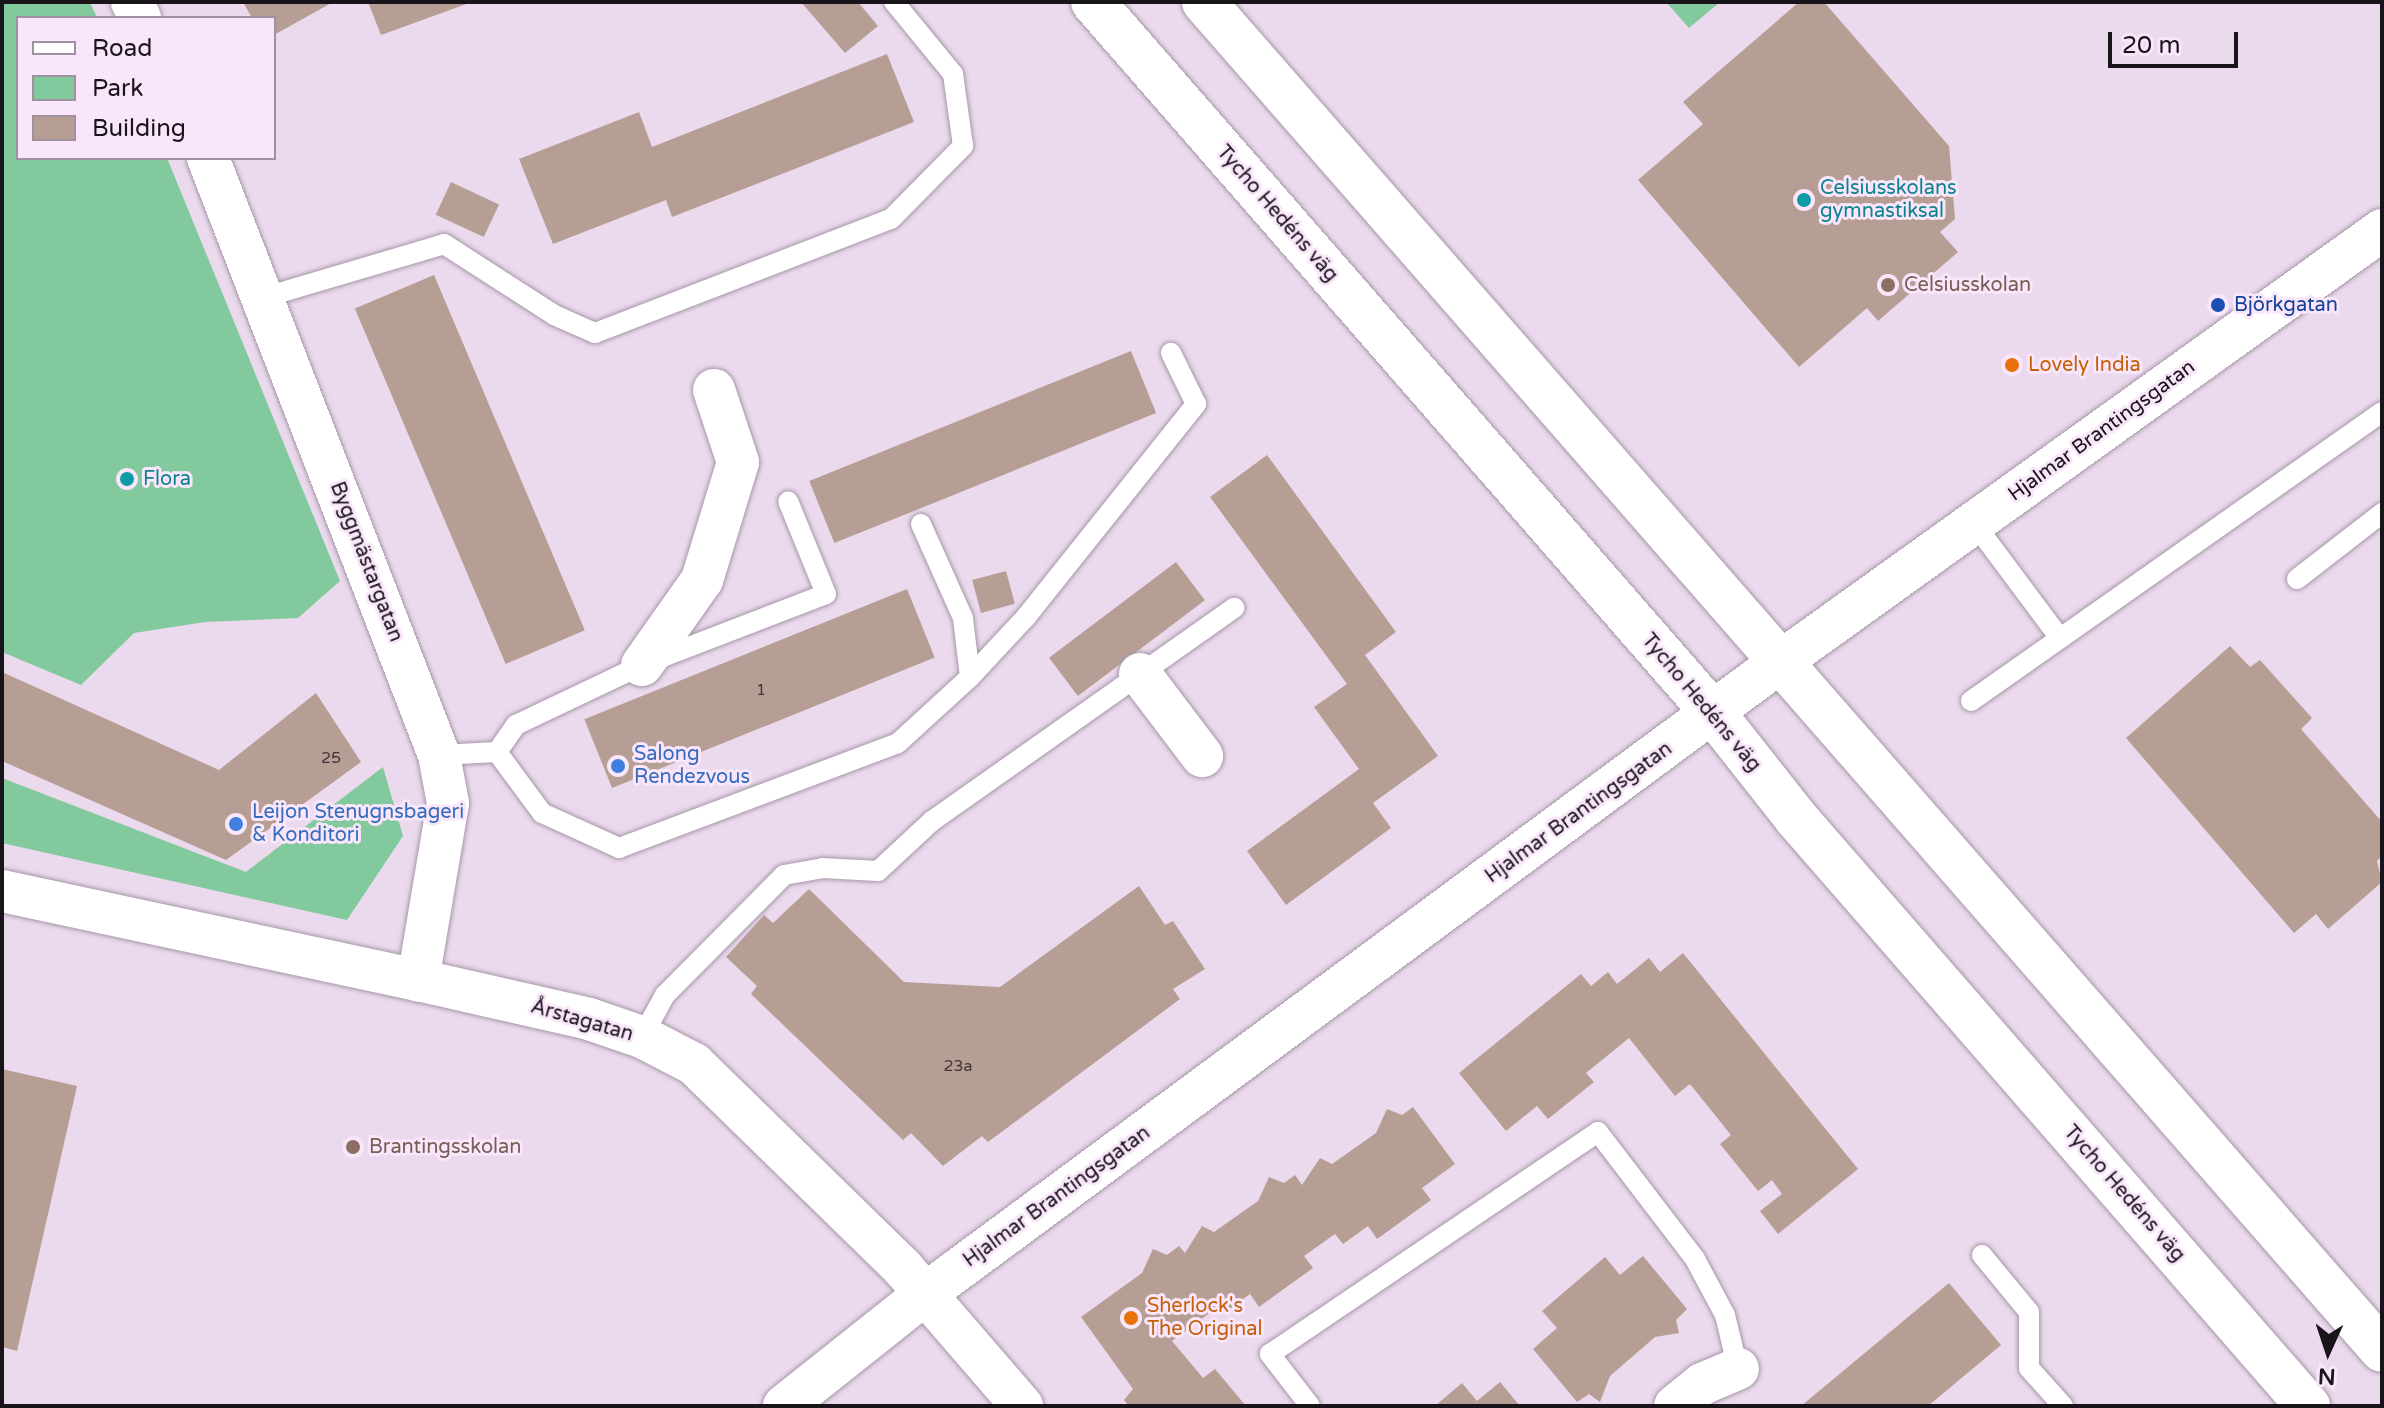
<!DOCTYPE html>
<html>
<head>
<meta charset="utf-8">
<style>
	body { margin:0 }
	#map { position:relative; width:2384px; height:1408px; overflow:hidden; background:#ebd9ed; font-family:"Varela Round",sans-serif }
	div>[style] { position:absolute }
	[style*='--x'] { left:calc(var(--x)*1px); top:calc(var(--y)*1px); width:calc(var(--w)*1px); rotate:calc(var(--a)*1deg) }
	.green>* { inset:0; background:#82ca9d }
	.building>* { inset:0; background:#b79e95; transform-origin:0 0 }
	.roads { filter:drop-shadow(0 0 2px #a797a9) drop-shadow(0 0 2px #a797a9) }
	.lane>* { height:20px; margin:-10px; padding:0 10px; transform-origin:10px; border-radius:10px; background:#fff }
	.street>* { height:42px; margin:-21px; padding:0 21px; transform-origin:21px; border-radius:21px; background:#fff }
	.secondary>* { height:44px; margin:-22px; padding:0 22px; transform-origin:22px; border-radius:22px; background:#fff }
	.dots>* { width:22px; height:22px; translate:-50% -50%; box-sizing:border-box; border:4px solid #f9e6fa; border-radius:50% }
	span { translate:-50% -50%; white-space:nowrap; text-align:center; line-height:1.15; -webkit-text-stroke:6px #f9e6fa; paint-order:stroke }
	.number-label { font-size:16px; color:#403639 }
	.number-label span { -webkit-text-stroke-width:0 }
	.culture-label { font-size:20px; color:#0d838f }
	.left { translate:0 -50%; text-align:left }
	.street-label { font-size:20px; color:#19131a }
	.education-label { font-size:20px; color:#785e54 }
	.transit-label { font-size:20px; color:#164399 }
	.food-label { font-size:20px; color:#c56008 }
	.shop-label { font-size:20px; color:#366cbe }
	.frame { position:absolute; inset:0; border:4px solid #19131a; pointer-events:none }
	.legend { position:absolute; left:16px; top:16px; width:260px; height:144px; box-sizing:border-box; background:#f9e6fa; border:2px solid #9f92a0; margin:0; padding:10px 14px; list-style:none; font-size:24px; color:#19131a }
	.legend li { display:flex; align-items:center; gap:16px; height:40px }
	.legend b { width:40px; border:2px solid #9f92a0 }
	.north { position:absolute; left:2288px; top:1312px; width:80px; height:80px; -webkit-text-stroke:6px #f9e6fa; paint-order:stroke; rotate:183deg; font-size:22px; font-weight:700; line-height:32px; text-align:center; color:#19131a }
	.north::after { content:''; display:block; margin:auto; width:28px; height:36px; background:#19131a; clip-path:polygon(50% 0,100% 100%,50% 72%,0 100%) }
	.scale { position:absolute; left:2108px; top:32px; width:130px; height:36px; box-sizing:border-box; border:4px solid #19131a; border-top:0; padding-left:10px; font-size:24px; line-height:28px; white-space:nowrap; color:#19131a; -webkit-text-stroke:6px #f9e6fa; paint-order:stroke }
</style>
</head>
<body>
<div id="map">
	<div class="green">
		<i style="clip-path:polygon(2px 2px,90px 2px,97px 18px,18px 18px,18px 158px,167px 158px,340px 581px,298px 618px,205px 622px,134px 633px,81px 685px,2px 652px)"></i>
		<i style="clip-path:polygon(1666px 2px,1720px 2px,1689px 28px)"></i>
		<i style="clip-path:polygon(383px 767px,403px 836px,347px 920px,2px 843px,2px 778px,246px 872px)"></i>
	</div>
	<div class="building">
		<i style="clip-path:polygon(243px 2px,333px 2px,274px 35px,274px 18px,252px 18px)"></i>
		<i style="clip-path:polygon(368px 2px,472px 2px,381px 35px)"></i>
		<i style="clip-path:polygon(801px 2px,858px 2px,878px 26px,845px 53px)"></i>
		<i style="clip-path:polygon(1799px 2px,1824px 2px,1949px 146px,1955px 219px,1940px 232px,1958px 252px,1878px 321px,1867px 308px,1799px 367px,1638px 180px,1703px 124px,1683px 102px)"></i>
		<i style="clip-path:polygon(887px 54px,914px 122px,672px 217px,666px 200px,553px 244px,519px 159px,639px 112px,652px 147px)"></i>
		<i style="left:451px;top:182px;width:53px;height:36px;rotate:25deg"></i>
		<i style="left:434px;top:275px;width:386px;height:86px;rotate:67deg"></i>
		<i style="left:1131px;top:351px;width:67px;height:347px;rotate:68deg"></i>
		<i style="clip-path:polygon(1267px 455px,1396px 632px,1365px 655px,1438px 756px,1373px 803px,1391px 828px,1286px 905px,1247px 851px,1359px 769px,1314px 707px,1347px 684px,1210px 497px)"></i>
		<i style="left:1176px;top:562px;width:48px;height:159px;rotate:53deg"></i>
		<i style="left:1006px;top:571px;width:34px;height:35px;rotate:75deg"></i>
		<i style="left:907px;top:589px;width:74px;height:348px;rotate:68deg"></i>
		<i style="clip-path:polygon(2230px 646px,2250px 667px,2260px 660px,2312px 718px,2301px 729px,2382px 822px,2382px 856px,2377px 861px,2382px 882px,2328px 929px,2316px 914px,2294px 933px,2126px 738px)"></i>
		<i style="clip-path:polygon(2px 672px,219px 770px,316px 693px,361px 762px,226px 860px,2px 761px)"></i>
		<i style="clip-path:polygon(1139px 886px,1165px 925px,1173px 921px,1205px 969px,1173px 989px,1180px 999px,988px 1142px,982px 1136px,943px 1166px,911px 1133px,903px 1140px,751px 994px,757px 986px,726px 957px,764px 915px,773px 923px,809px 889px,904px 982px,1000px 987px)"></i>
		<i style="clip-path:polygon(1683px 953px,1858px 1169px,1778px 1234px,1760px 1211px,1782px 1194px,1772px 1180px,1758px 1191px,1720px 1144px,1731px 1135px,1690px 1084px,1675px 1096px,1629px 1038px,1586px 1073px,1594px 1082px,1548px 1119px,1537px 1106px,1506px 1131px,1459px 1073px,1581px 974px,1591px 986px,1608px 972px,1617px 984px,1649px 958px,1660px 972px)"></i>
		<i style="clip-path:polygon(2px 1069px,77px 1086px,17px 1351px,2px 1347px)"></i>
		<i style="clip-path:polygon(1413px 1107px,1455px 1164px,1422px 1188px,1431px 1200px,1377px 1239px,1368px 1226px,1343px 1244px,1335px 1234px,1304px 1256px,1313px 1268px,1259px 1307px,1250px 1294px,1228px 1310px,1223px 1303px,1172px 1341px,1203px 1378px,1215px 1369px,1246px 1406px,1129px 1406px,1124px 1400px,1133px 1389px,1081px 1317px,1142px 1273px,1153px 1249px,1167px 1255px,1179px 1246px,1185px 1253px,1202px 1226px,1214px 1232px,1258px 1201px,1269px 1177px,1284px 1183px,1295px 1175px,1302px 1185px,1320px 1158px,1332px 1164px,1376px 1133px,1387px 1109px,1402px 1115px)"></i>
		<i style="clip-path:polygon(1643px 1256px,1687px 1309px,1676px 1320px,1679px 1333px,1655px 1337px,1610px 1376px,1600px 1402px,1589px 1394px,1577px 1402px,1533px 1349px,1557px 1328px,1542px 1311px,1605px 1257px,1620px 1275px)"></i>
		<i style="clip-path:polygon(1949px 1283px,2001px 1345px,1928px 1406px,1801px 1406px)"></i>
		<i style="clip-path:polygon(1500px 1382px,1520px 1406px,1435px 1406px,1462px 1383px,1477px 1401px)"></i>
	</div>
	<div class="roads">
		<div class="lane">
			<i style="--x:262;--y:298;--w:190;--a:-16.5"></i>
			<i style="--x:444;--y:244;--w:131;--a:32.8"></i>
			<i style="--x:554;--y:315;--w:45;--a:23.7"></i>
			<i style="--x:595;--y:333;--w:317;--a:-21.1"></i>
			<i style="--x:891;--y:219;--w:103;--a:-45.4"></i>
			<i style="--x:963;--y:146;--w:73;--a:-97.9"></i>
			<i style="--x:953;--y:74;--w:93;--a:-129.3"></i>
			<i style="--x:1974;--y:523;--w:142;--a:53.3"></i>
			<i style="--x:2297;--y:579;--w:108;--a:-37.8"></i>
			<i style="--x:970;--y:677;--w:82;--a:-47"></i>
			<i style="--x:1026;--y:617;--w:273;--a:-51.4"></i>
			<i style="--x:1196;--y:404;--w:57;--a:-116.1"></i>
			<i style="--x:1971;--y:701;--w:502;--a:-35.11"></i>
			<i style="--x:497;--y:752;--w:76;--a:53.6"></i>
			<i style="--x:542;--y:813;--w:85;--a:24.4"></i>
			<i style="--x:619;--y:848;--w:298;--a:-20.6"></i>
			<i style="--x:898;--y:743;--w:98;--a:-42.5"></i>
			<i style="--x:970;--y:677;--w:59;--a:-96.8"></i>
			<i style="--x:963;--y:618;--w:103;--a:-114.1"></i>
			<i style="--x:439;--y:755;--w:58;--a:-3"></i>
			<i style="--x:497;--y:752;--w:33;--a:-55"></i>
			<i style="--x:516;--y:725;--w:140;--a:-25.5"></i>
			<i style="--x:642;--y:665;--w:197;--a:-21.1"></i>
			<i style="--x:826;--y:594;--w:100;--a:-112.2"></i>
			<i style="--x:642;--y:1037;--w:48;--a:-61.3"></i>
			<i style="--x:665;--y:995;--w:169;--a:-45.2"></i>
			<i style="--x:784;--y:875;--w:39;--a:-10"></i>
			<i style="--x:822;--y:868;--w:56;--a:3.1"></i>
			<i style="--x:878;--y:871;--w:74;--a:-42.8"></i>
			<i style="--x:932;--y:821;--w:370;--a:-35.2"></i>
			<i style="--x:1982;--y:1255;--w:74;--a:50.5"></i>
			<i style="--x:2029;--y:1312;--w:56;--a:90"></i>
			<i style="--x:2029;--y:1368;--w:51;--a:48.2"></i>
			<i style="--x:1310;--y:1406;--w:66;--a:-127.6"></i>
			<i style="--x:1270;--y:1354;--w:396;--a:-34.1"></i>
			<i style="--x:1598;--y:1132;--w:160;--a:52.6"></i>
			<i style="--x:1695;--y:1259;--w:64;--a:61.8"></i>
			<i style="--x:1725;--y:1315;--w:56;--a:76.5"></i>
		</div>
		<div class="street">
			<i style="--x:132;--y:2;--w:18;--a:63"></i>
			<i style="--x:208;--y:158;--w:640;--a:68.85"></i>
			<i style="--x:439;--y:755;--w:49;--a:79.4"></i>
			<i style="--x:448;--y:803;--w:180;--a:99.6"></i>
			<i style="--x:642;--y:665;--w:104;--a:-54.8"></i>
			<i style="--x:702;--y:580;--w:123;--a:-73"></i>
			<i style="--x:738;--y:462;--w:76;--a:-108.4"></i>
			<i style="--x:1140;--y:674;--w:103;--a:52.9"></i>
			<i style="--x:2;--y:891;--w:425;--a:12.1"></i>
			<i style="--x:418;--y:980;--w:175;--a:12.8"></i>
			<i style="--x:589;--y:1019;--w:56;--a:18.8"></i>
			<i style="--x:642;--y:1037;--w:59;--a:27.4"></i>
			<i style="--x:694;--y:1064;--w:291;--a:44.3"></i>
			<i style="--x:902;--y:1267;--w:184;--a:49.2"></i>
			<i style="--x:784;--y:1406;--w:180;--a:-38.5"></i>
			<i style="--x:925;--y:1294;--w:1063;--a:-36.47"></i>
			<i style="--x:1780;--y:662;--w:741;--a:-35.66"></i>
			<i style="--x:1675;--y:1406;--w:35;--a:-39"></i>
			<i style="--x:1702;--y:1384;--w:39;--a:-23"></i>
		</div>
		<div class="secondary">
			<i style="--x:1093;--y:2;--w:945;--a:48.91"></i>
			<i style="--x:1714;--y:714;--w:132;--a:51.7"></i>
			<i style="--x:1796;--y:818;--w:780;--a:48.95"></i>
			<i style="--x:1204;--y:2;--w:1790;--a:48.85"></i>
		</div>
	</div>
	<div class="dots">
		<i style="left:1804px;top:200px;background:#0f9aa8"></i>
		<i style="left:1888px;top:285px;background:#8d6e63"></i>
		<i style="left:2218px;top:305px;background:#1a4fb4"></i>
		<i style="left:2012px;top:365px;background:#e8710a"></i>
		<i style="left:127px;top:479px;background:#0f9aa8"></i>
		<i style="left:618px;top:766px;background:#3f7fe0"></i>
		<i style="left:236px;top:824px;background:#3f7fe0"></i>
		<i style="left:353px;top:1147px;background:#8d6e63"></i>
		<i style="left:1131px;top:1318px;background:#e8710a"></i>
	</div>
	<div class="number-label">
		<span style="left:761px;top:690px">1</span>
		<span style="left:331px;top:758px">25</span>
		<span style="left:958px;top:1066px">23a</span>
	</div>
	<div class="culture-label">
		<span class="left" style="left:1820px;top:200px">Celsiusskolans<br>gymnastiksal</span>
		<span class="left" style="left:143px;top:479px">Flora</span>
	</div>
	<div class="street-label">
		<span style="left:1277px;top:214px;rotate:49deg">Tycho Hedéns väg</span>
		<span style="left:2102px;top:431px;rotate:-36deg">Hjalmar Brantingsgatan</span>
		<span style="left:366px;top:562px;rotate:69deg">Byggmästargatan</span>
		<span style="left:1701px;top:703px;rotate:50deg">Tycho Hedéns väg</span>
		<span style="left:1579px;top:813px;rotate:-36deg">Hjalmar Brantingsgatan</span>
		<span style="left:582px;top:1021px;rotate:16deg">Årstagatan</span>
		<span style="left:2124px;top:1194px;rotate:49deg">Tycho Hedéns väg</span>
		<span style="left:1057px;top:1197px;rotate:-36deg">Hjalmar Brantingsgatan</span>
	</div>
	<div class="education-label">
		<span class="left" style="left:1904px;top:285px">Celsiusskolan</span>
		<span class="left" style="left:369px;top:1147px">Brantingsskolan</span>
	</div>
	<div class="transit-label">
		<span class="left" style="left:2234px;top:305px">Björkgatan</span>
	</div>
	<div class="food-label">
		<span class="left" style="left:2028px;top:365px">Lovely India</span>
		<span class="left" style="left:1147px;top:1318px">Sherlock's<br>The Original</span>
	</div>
	<div class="shop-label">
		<span class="left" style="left:634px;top:766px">Salong<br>Rendezvous</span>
		<span class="left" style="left:252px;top:824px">Leijon Stenugnsbageri<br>&amp; Konditori</span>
	</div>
	<div class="frame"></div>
	<ul class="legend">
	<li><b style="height:10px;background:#fff"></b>Road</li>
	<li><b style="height:22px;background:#82ca9d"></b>Park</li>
	<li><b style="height:22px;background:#b79e95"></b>Building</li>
	</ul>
	<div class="north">N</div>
	<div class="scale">20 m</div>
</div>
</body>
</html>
